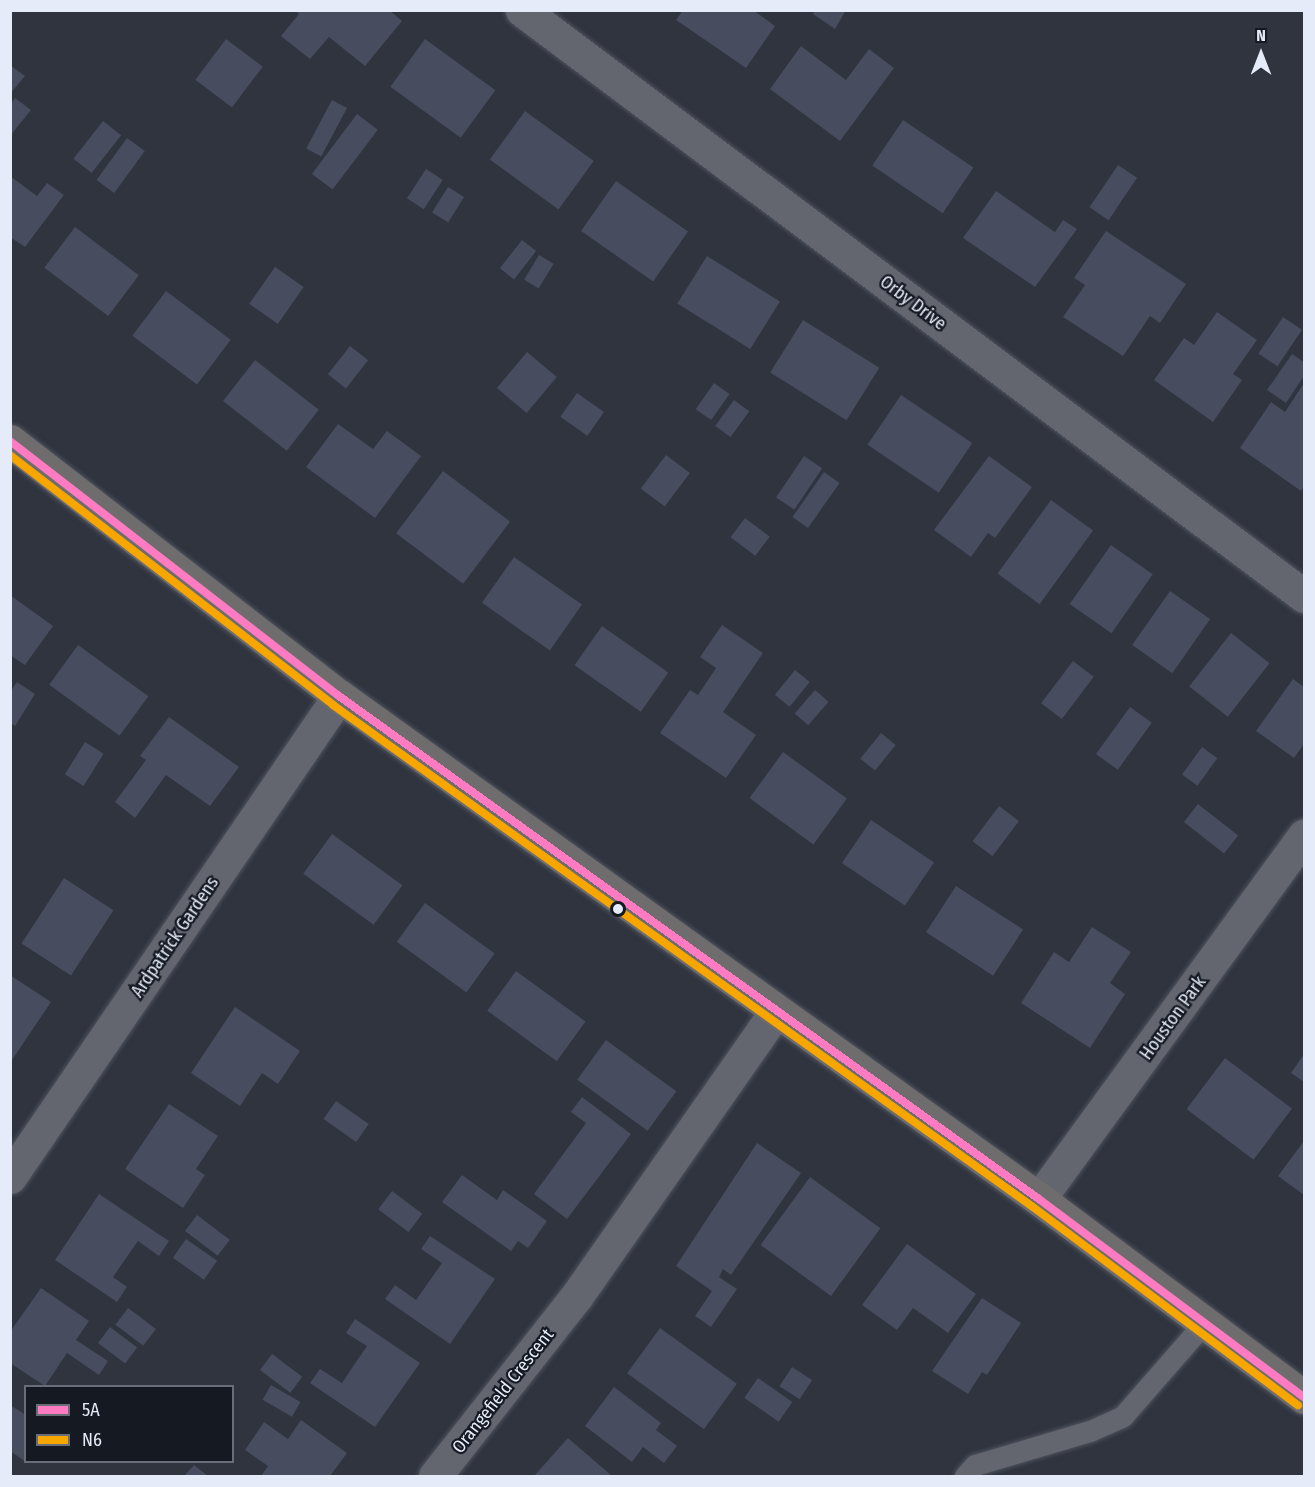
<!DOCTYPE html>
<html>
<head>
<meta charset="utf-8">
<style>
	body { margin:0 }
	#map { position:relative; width:1315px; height:1487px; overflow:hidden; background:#2f343f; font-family:"Fira Sans Condensed",sans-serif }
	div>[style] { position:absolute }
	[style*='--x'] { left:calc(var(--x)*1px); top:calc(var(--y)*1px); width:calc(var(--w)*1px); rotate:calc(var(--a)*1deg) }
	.building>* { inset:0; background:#474c5e; transform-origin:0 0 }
	.roads { filter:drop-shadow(0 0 2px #4e525c) drop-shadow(0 0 2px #4e525c) }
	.lane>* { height:21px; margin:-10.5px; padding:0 10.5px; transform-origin:10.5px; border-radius:10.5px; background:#63666f }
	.street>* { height:33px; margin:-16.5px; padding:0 16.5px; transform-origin:16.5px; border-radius:16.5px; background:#63666f }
	.primary>* { height:33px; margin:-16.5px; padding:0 16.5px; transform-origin:16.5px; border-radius:16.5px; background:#6e6c6d }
	.bus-1>* { height:8px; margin:-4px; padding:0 4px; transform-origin:4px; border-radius:4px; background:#fe7ac1 }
	.bus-2>* { height:8px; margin:-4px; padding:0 4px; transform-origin:4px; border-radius:4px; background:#f7a600 }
	.dots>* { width:16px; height:16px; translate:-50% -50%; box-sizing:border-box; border:3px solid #151922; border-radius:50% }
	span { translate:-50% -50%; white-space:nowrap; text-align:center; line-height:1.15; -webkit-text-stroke:4.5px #151922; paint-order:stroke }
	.street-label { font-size:18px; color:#e6ebf9 }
	.frame { position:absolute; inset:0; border:12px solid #e6ebf9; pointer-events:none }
	.legend { position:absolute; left:24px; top:1385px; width:210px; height:78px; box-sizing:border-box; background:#151922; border:2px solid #696d78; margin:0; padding:8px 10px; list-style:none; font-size:18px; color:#e6ebf9 }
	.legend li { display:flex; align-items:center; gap:12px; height:30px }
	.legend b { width:30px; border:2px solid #696d78 }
	.north { position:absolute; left:1231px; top:24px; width:60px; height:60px; -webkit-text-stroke:4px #151922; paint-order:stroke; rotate:0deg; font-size:16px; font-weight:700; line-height:24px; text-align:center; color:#e6ebf9 }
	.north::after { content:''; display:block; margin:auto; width:21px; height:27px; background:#e6ebf9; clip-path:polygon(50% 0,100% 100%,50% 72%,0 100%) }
</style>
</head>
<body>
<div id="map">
	<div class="building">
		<i style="clip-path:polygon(295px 10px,389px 10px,402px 21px,365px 66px,329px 37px,310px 59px,281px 36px,299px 14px)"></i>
		<i style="clip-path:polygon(683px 10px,753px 10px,775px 26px,746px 68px,676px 20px)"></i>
		<i style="clip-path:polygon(815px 10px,846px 10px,835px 29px,813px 14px)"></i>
		<i style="left:226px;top:39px;width:46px;height:51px;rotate:37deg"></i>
		<i style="left:425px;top:39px;width:87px;height:59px;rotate:36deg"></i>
		<i style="clip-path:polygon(801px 46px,846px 80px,869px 49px,894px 68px,840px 141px,770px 89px)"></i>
		<i style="clip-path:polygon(10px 65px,25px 76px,10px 94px)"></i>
		<i style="clip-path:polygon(15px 98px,31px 110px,10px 136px,10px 105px)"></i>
		<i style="left:332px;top:100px;width:17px;height:55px;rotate:28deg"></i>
		<i style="left:525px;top:111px;width:85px;height:60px;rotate:36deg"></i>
		<i style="left:357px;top:114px;width:26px;height:75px;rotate:37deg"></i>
		<i style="left:903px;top:120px;width:85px;height:55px;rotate:34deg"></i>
		<i style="left:103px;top:121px;width:23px;height:48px;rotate:38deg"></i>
		<i style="left:127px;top:138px;width:22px;height:52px;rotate:36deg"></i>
		<i style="left:1118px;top:165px;width:23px;height:51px;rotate:34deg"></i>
		<i style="left:426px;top:169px;width:20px;height:35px;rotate:33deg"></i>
		<i style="clip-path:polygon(10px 176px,37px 196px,47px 183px,64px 195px,25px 247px,10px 237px)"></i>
		<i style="left:616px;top:181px;width:88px;height:61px;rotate:35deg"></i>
		<i style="left:448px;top:187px;width:19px;height:30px;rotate:32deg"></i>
		<i style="clip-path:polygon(996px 191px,1055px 232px,1063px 220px,1077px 229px,1035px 287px,963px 238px)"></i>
		<i style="left:75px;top:227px;width:80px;height:51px;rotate:37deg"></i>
		<i style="clip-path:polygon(1106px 231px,1186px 284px,1160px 323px,1150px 316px,1123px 356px,1063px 317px,1085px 285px,1074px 278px)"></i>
		<i style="left:522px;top:240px;width:18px;height:36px;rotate:38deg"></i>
		<i style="left:539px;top:255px;width:17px;height:29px;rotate:31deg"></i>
		<i style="left:707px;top:256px;width:86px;height:56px;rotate:32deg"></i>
		<i style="left:275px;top:267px;width:35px;height:45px;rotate:35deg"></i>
		<i style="left:166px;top:291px;width:81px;height:56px;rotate:37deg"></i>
		<i style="clip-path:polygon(1217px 312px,1257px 340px,1233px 374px,1242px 380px,1213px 422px,1154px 380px,1184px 338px,1194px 345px)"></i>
		<i style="left:1283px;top:317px;width:23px;height:44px;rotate:34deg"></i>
		<i style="left:803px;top:320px;width:90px;height:62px;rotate:32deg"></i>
		<i style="left:350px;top:346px;width:23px;height:36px;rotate:38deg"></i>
		<i style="left:527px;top:352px;width:39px;height:47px;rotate:40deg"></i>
		<i style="clip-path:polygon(1292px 354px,1304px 362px,1304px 376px,1286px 403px,1267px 390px)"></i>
		<i style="left:255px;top:360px;width:81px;height:52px;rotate:38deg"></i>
		<i style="left:714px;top:383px;width:19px;height:32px;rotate:35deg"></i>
		<i style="clip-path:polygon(1304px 383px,1304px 486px,1301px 491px,1240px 448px,1271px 402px,1285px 412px)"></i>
		<i style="left:577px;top:393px;width:33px;height:29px;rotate:35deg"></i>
		<i style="left:901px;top:395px;width:86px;height:60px;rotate:34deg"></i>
		<i style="left:734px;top:400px;width:19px;height:32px;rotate:36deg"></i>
		<i style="clip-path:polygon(338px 424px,373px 449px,387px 431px,421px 456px,375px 518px,306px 467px)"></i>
		<i style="left:666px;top:455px;width:30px;height:42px;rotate:37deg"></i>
		<i style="left:804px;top:456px;width:22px;height:50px;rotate:34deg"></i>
		<i style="clip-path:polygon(989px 456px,1032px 487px,995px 538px,988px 533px,971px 557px,934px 530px)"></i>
		<i style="left:443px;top:471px;width:84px;height:78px;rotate:37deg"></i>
		<i style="left:824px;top:472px;width:19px;height:55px;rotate:35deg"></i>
		<i style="left:1051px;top:500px;width:52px;height:91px;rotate:36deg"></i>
		<i style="left:745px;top:518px;width:31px;height:24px;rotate:37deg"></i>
		<i style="left:1111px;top:545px;width:51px;height:72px;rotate:35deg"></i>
		<i style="left:514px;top:557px;width:83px;height:56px;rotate:35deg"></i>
		<i style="left:1170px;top:591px;width:49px;height:66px;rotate:35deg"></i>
		<i style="clip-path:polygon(10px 595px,53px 626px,25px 665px,10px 655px)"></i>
		<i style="clip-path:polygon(722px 625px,763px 653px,723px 712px,756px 735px,726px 778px,660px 733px,690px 690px,698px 695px,716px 668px,700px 657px)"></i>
		<i style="left:602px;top:626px;width:81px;height:48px;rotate:35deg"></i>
		<i style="left:1231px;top:633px;width:49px;height:68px;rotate:38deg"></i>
		<i style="left:78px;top:645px;width:87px;height:49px;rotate:36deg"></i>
		<i style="left:1073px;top:661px;width:26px;height:53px;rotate:37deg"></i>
		<i style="left:795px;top:670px;width:19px;height:32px;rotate:39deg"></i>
		<i style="clip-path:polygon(1293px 679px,1304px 687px,1304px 744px,1294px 758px,1256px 731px)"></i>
		<i style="clip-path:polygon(17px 682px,35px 694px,15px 726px,10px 723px,10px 692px)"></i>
		<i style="left:815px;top:690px;width:18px;height:31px;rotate:41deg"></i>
		<i style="left:1130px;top:707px;width:27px;height:58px;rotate:36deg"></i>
		<i style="clip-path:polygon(169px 717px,239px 767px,210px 806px,166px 775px,135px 818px,115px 802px,146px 760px,140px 756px)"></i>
		<i style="left:881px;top:733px;width:19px;height:33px;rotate:39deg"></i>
		<i style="left:85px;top:742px;width:22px;height:38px;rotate:32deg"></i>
		<i style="left:1202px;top:747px;width:19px;height:34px;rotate:36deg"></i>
		<i style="left:783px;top:752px;width:79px;height:57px;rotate:36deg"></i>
		<i style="left:1198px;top:804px;width:51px;height:23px;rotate:38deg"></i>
		<i style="left:999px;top:806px;width:25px;height:44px;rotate:37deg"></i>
		<i style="left:871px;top:820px;width:76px;height:52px;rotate:34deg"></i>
		<i style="left:332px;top:834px;width:87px;height:49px;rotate:36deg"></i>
		<i style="left:64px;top:878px;width:59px;height:78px;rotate:33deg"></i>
		<i style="left:956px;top:886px;width:80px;height:55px;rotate:33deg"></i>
		<i style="left:425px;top:903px;width:86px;height:48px;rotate:36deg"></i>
		<i style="clip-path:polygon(1092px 927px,1131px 952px,1110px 983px,1125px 994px,1090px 1048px,1021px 1003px,1054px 952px,1069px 962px)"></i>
		<i style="left:516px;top:971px;width:86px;height:49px;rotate:36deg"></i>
		<i style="clip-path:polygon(10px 975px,51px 1002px,10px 1063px)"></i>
		<i style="clip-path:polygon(235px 1007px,300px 1051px,278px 1084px,262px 1073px,240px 1106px,191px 1073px)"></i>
		<i style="left:606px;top:1040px;width:87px;height:49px;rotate:36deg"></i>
		<i style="clip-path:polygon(1304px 1054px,1304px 1082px,1291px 1073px)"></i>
		<i style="left:1225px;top:1058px;width:84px;height:64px;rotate:37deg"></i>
		<i style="clip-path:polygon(582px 1097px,631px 1134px,567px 1219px,534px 1194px,586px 1123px,571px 1112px)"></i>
		<i style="left:336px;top:1101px;width:40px;height:22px;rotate:35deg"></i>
		<i style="clip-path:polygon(169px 1104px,218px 1136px,196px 1169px,205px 1175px,183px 1208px,125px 1169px)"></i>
		<i style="clip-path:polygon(1304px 1141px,1304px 1195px,1278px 1176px)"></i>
		<i style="clip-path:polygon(757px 1143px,801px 1173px,731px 1275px,723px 1269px,719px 1277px,737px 1289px,711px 1327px,695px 1316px,712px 1291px,676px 1266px)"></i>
		<i style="clip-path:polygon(462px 1175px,497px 1200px,503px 1190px,547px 1221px,528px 1248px,518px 1241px,511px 1251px,442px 1202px)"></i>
		<i style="left:810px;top:1177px;width:87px;height:84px;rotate:36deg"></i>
		<i style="left:392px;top:1191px;width:38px;height:23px;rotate:37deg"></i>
		<i style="clip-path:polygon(99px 1194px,169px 1241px,159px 1256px,138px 1241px,113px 1277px,127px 1287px,117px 1302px,55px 1260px)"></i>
		<i style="left:197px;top:1215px;width:41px;height:20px;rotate:37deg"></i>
		<i style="clip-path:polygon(430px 1236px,495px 1279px,450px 1344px,385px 1299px,395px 1285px,416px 1300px,442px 1263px,421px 1249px)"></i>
		<i style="left:186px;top:1239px;width:38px;height:23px;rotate:35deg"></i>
		<i style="clip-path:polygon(907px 1244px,976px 1294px,948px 1333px,913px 1308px,897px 1330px,862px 1305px)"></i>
		<i style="clip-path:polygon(41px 1288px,89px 1321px,76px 1340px,108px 1361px,99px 1375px,67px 1353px,45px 1386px,10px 1363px,10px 1332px)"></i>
		<i style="clip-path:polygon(982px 1298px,1021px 1323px,987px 1375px,982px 1372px,968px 1394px,932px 1371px)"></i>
		<i style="left:128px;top:1308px;width:35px;height:21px;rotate:37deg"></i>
		<i style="clip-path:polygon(355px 1319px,420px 1363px,375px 1427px,310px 1383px,320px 1369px,342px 1383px,354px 1365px,367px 1346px,346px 1333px)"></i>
		<i style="left:110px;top:1327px;width:34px;height:20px;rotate:37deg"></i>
		<i style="left:660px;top:1328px;width:95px;height:56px;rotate:36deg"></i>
		<i style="left:272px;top:1354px;width:38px;height:20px;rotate:37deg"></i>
		<i style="left:792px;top:1367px;width:24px;height:23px;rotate:33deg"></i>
		<i style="left:758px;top:1378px;width:42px;height:24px;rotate:35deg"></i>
		<i style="left:271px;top:1385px;width:34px;height:17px;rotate:30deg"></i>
		<i style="clip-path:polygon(614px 1387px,661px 1423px,656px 1430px,677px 1446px,664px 1463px,643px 1447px,632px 1462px,585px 1426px)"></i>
		<i style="clip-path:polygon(10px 1405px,26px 1415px,26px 1462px,10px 1451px)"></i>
		<i style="clip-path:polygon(301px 1420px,347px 1453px,330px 1476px,261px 1476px,268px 1466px,245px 1450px,264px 1422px,288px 1439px)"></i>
		<i style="clip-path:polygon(568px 1438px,612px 1476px,534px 1476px)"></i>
		<i style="clip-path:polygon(194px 1465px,208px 1476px,184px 1476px)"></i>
	</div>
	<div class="roads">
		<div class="lane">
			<i style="--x:965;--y:1476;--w:15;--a:-48"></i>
			<i style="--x:975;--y:1465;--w:120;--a:-16.5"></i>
			<i style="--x:1090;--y:1431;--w:36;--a:-24"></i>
			<i style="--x:1123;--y:1416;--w:123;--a:-48.9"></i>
		</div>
		<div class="street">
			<i style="--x:522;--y:10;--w:977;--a:36.85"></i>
			<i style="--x:10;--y:1177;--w:583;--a:-55.63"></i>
			<i style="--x:1039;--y:1199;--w:450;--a:-53.9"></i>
			<i style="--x:435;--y:1476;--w:228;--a:-51.8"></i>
			<i style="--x:576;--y:1297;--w:349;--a:-55"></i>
		</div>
		<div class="primary">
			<i style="--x:10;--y:441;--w:416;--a:37.8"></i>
			<i style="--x:339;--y:696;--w:862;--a:35.7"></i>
			<i style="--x:1039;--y:1199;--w:331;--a:36.8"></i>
		</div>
	</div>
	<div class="bus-1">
		<i style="--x:10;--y:441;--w:416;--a:37.8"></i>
		<i style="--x:339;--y:696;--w:862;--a:35.7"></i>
		<i style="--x:1039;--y:1199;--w:331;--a:36.8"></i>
	</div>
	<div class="bus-2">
		<i style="--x:10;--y:455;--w:408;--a:37.7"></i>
		<i style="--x:333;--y:705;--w:861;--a:35.65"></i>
		<i style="--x:1033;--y:1207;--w:331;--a:36.8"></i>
	</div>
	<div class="dots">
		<i style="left:618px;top:909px;background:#e6ebf9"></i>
	</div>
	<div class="street-label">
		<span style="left:913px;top:303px;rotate:37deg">Orby Drive</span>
		<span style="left:175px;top:937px;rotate:-56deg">Ardpatrick Gardens</span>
		<span style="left:1173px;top:1018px;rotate:-54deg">Houston Park</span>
		<span style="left:503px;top:1391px;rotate:-52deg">Orangefield Crescent</span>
	</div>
	<div class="frame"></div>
	<ul class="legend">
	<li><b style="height:8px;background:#fe7ac1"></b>5A</li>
	<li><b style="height:8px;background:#f7a600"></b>N6</li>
	</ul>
	<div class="north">N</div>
</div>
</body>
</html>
